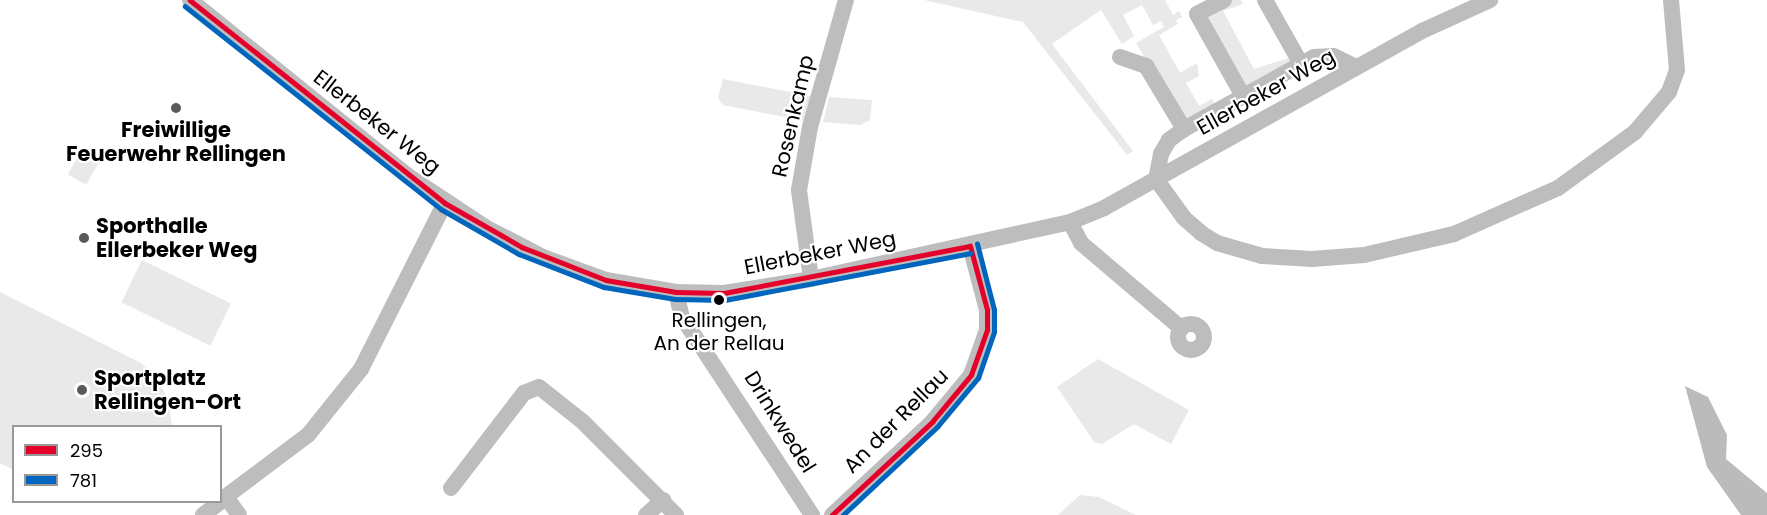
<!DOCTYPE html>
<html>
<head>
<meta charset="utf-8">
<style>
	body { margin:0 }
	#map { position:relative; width:1767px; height:515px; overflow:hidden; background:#fff; font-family:Poppins,sans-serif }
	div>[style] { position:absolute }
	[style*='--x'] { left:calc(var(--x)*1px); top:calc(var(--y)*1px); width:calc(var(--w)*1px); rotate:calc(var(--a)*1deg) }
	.green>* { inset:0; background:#e9e9e9; transform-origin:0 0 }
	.water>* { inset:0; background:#bbb }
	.minor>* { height:16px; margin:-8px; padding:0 8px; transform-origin:8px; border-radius:8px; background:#bdbdbd }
	.minor>.ring { margin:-8px; padding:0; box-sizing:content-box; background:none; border:16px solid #bdbdbd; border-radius:50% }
	.bus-1>* { height:4.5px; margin:-2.25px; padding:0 2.25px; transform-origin:2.25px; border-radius:2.25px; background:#e4002b }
	.bus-2>* { height:4.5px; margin:-2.25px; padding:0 2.25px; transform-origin:2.25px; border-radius:2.25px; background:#0065bd }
	.dots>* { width:16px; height:16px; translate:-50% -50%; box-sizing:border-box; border:3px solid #fff; border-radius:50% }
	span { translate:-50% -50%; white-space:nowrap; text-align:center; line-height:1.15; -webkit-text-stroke:4.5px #fff; paint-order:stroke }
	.bus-label { font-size:20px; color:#000 }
	.street-label { font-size:21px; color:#000 }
	.poi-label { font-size:21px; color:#000; font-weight:700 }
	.left { translate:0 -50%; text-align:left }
	.legend { position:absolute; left:12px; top:425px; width:210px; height:78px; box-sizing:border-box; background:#fff; border:2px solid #999; margin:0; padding:8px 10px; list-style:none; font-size:18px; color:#000 }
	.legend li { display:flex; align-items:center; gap:12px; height:30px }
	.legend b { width:30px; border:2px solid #999 }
</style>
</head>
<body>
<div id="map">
	<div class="green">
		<i style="clip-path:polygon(924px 0,1165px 0,1173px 15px,1179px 11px,1182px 17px,1176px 20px,1178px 24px,1159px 35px,1180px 73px,1197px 63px,1199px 76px,1186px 83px,1199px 106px,1212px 99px,1216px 106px,1190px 121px,1180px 117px,1136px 43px,1164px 27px,1161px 21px,1153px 25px,1142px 5px,1123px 15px,1134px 36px,1122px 44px,1101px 10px,1052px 44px,1133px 151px,1127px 155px,1023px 22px)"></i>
		<i style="clip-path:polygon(1230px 0,1241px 0,1243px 4px,1223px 11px,1254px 69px,1292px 57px,1291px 62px,1244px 87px,1205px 14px)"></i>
		<i style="clip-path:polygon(723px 79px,811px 96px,806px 121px,723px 105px,718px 98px)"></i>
		<i style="clip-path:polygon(829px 97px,872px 100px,870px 120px,861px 125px,823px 122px)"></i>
		<i style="left:81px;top:151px;width:21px;height:27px;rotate:29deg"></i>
		<i style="left:142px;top:260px;width:99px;height:47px;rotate:26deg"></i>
		<i style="clip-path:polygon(0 292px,141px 363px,158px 380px,168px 399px,172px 426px,14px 426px,13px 470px,0 463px)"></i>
		<i style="clip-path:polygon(1098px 359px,1189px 410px,1171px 444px,1134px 424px,1102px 444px,1094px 442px,1057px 387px)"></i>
		<i style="clip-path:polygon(1080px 495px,1099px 497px,1136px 515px,1058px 515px)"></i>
	</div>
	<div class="water">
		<i style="clip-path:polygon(1685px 386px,1708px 397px,1727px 435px,1726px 459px,1767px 493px,1767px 515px,1741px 515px,1707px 467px)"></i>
	</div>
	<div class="minor">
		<i style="--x:190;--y:0;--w:280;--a:38.9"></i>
		<i style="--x:408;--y:176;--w:92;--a:33.5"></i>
		<i style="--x:485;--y:227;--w:65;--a:27.3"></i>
		<i style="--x:543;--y:257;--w:67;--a:20.1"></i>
		<i style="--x:606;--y:280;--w:71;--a:9.7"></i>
		<i style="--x:676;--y:292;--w:48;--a:1.2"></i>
		<i style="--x:724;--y:293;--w:88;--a:-9.1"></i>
		<i style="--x:811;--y:279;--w:265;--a:-12.4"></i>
		<i style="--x:1070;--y:222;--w:37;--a:-22"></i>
		<i style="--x:1104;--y:208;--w:364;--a:-29.1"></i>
		<i style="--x:1422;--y:31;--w:75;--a:-24.5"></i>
		<i style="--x:1224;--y:0;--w:30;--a:153"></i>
		<i style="--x:1197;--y:14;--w:94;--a:60.7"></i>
		<i style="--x:1265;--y:0;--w:73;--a:60.6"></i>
		<i style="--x:1120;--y:57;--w:28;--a:19"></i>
		<i style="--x:1146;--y:66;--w:74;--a:58.9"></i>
		<i style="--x:1356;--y:67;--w:25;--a:-154"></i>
		<i style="--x:1333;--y:56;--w:19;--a:177"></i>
		<i style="--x:1314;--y:57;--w:149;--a:151"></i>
		<i style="--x:1184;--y:129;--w:19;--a:144"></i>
		<i style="--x:1169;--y:140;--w:16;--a:120"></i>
		<i style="--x:1161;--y:154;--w:25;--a:101"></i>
		<i style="--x:1156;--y:179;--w:48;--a:54.3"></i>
		<i style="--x:1184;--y:218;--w:23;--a:41"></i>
		<i style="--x:1201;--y:233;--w:19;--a:32"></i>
		<i style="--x:1217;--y:243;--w:47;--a:16.1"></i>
		<i style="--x:1262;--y:256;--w:50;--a:3.4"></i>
		<i style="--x:1312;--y:259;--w:52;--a:-4.4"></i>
		<i style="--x:1364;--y:255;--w:92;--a:-13.1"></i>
		<i style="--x:1454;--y:234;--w:114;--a:-23.9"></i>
		<i style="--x:1558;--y:188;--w:95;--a:-36"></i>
		<i style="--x:1635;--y:132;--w:52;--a:-49.6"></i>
		<i style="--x:1669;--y:92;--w:23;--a:-70"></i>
		<i style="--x:1677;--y:70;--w:70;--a:-94.9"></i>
		<i style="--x:1070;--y:222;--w:24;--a:62"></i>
		<i style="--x:1081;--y:243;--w:131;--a:40.4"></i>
		<i style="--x:811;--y:279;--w:90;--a:-97.7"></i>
		<i style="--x:799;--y:190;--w:64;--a:-80.1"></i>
		<i style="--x:810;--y:127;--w:132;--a:-74.2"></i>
		<i style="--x:676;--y:292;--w:26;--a:77"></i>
		<i style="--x:682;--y:317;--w:237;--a:56.7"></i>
		<i class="ring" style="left:1178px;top:324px;width:10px;height:10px"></i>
		<i style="--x:451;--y:488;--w:120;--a:-52.5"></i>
		<i style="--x:524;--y:393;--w:16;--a:-22"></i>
		<i style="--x:539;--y:387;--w:56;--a:38.5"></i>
		<i style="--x:583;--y:422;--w:132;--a:45"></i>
		<i style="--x:226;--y:497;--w:22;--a:54"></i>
		<i style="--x:220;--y:501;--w:110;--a:-36.9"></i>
		<i style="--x:308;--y:435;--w:85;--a:-51.2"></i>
		<i style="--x:361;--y:369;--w:186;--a:-63.2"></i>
		<i style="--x:203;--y:515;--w:21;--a:-37"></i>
		<i style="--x:646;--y:515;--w:23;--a:-41"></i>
		<i style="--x:832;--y:515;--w:137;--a:-42.9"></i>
		<i style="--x:932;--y:422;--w:61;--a:-50.3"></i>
		<i style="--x:971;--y:375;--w:48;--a:-70.4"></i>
		<i style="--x:987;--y:330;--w:20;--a:-90"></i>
		<i style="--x:987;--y:310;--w:66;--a:-104.9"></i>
	</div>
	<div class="bus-1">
		<i style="--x:190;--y:0;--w:326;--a:38.5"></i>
		<i style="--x:445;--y:203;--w:89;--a:29.7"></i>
		<i style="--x:522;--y:247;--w:90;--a:21.4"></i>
		<i style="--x:606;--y:280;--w:71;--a:9.7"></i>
		<i style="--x:676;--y:292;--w:48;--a:1.2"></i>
		<i style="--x:724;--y:293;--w:250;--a:-10.8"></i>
		<i style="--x:832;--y:515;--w:137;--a:-42.9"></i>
		<i style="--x:932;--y:422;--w:61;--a:-50.3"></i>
		<i style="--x:971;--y:375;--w:48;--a:-70.4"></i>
		<i style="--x:987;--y:330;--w:20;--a:-90"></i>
		<i style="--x:987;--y:310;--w:66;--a:-104.9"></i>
	</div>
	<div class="bus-2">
		<i style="--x:185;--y:6;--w:327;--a:38.4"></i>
		<i style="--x:441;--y:209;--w:90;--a:30"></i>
		<i style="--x:519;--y:254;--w:91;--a:21.2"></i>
		<i style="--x:604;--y:287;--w:72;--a:9.6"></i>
		<i style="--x:675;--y:299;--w:50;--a:1.1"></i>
		<i style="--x:725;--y:300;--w:250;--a:-10.8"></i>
		<i style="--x:843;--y:515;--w:129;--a:-43.1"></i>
		<i style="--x:937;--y:427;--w:64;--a:-50.1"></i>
		<i style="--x:978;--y:378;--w:49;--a:-70.8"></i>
		<i style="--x:994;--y:332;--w:22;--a:-90"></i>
		<i style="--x:994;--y:310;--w:68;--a:-104.4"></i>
	</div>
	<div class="dots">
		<i style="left:176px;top:108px;background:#595959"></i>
		<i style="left:84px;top:238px;background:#595959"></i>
		<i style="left:719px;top:300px;background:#000"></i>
		<i style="left:82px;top:390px;background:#595959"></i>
	</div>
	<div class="bus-label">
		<span style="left:719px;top:332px">Rellingen,<br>An der Rellau</span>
	</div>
	<div class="street-label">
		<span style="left:1266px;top:92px;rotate:-29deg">Ellerbeker Weg</span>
		<span style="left:793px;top:116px;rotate:-77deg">Rosenkamp</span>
		<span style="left:377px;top:122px;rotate:38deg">Ellerbeker Weg</span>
		<span style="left:820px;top:253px;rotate:-11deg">Ellerbeker Weg</span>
		<span style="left:896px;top:421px;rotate:-45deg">An der Rellau</span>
		<span style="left:780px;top:422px;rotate:58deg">Drinkwedel</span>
	</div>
	<div class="poi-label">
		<span style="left:176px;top:142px">Freiwillige<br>Feuerwehr Rellingen</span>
		<span class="left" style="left:96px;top:238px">Sporthalle<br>Ellerbeker Weg</span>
		<span class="left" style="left:94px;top:390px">Sportplatz<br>Rellingen-Ort</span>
	</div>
	<ul class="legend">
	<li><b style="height:8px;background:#e4002b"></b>295</li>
	<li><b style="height:8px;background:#0065bd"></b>781</li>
	</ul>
</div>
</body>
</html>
